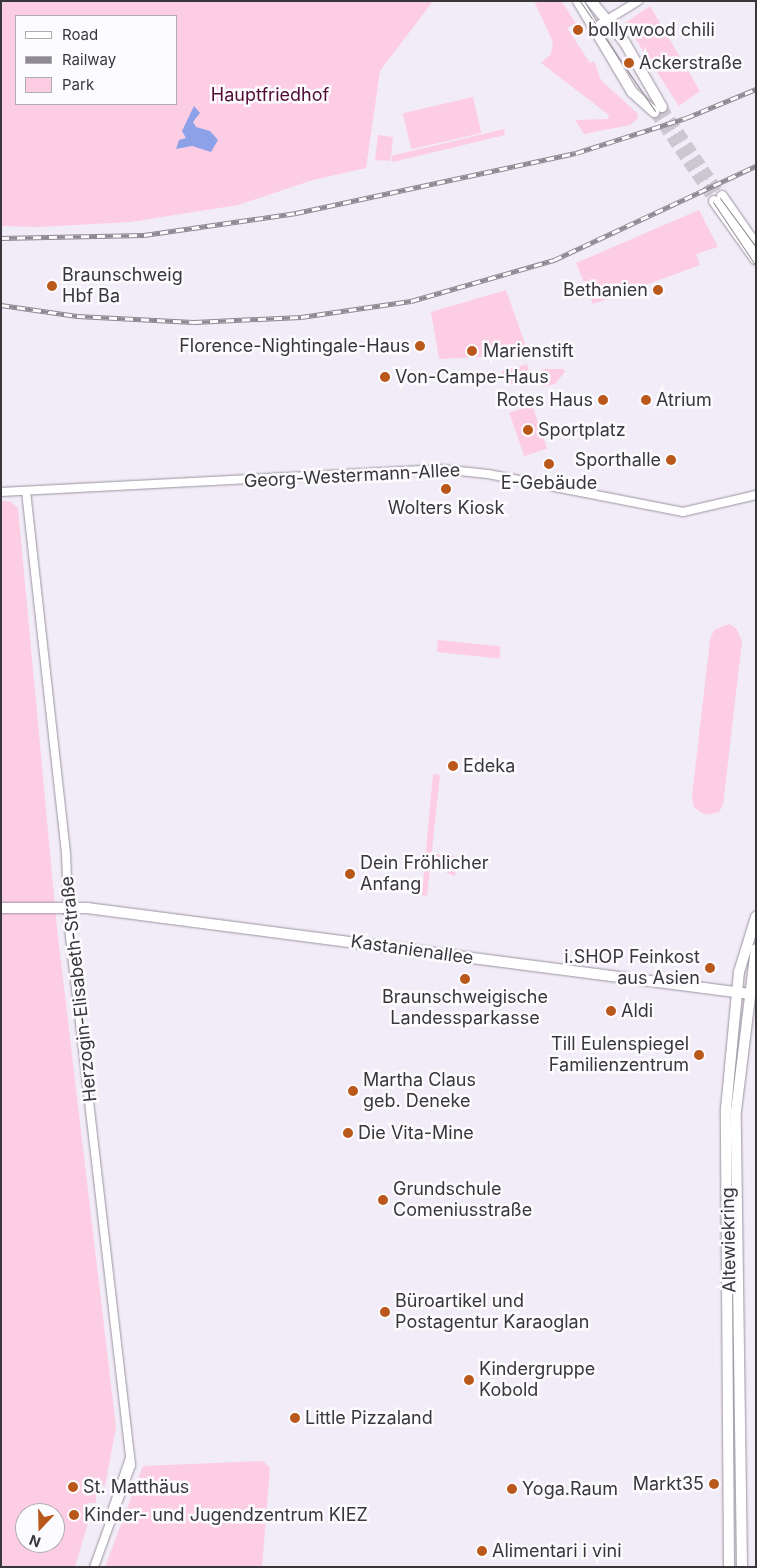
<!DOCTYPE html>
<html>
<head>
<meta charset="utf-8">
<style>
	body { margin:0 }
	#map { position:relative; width:757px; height:1568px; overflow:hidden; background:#f2ebf8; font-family:Inter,sans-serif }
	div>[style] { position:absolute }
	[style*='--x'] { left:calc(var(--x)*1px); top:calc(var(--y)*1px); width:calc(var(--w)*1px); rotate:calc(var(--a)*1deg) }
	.green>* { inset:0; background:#fdcde3; transform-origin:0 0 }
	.water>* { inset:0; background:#8ca1e8 }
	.major-tunnel>* { height:10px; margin-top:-5px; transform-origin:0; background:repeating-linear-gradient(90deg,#cdc7d2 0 10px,transparent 0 15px) }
	.roads { filter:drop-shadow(0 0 1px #9a93a0) drop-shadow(0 0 1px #9a93a0) }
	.minor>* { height:8px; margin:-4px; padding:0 4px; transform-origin:4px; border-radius:4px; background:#fff }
	.major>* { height:10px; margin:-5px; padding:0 5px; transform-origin:5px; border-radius:5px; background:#fff }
	.tram>* { height:1px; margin:-0.5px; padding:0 0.5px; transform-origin:0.5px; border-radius:0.5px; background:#8e8992 }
	.rail>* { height:4.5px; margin-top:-2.25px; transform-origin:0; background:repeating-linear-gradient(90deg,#fcfbfe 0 8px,#8e8992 0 16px); box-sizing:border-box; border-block:1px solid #8e8992 }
	.dots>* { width:14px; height:14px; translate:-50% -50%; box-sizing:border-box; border:2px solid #fcfbfe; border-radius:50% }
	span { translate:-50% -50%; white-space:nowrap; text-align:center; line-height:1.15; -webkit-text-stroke:5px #fcfbfe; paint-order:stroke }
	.poi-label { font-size:18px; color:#3a373c }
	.left { translate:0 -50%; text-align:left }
	.right { translate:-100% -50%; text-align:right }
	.park-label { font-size:18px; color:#510c36 }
	.street-label { font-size:18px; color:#3a373c }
	.frame { position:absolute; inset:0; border:2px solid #3a373c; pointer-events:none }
	.legend { position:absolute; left:15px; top:15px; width:162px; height:90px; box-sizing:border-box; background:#fcfbfe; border:1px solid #aeadb0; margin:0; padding:6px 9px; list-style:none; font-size:15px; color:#3a373c }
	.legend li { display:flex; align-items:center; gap:10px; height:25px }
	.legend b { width:25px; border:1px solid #aeadb0 }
	.north { position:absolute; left:15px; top:1503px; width:50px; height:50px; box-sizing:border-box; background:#fcfbfe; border:1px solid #aeadb0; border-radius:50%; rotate:201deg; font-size:14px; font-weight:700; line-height:20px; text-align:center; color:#3a373c }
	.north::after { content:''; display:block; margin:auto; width:18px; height:22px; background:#ba581c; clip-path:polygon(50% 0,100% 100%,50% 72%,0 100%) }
</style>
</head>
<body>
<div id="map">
	<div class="green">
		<i style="clip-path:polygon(evenodd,1px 1px,433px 1px,380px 71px,366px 168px,313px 180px,238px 205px,130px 222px,39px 227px,1px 226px,1px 1px,16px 16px,176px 16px,176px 104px,16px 104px,16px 16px)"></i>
		<i style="clip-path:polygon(534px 1px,561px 1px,576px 23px,567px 28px,590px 63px,594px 61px,601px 80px,638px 114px,637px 119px,630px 125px,584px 134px,575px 120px,608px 119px,609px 115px,541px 63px,551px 54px,553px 42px)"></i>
		<i style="clip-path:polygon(650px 6px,700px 91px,679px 106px,625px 23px)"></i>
		<i style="left:473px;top:97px;width:37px;height:72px;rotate:77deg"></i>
		<i style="clip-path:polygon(504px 129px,505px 135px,393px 162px,391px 156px,390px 161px,375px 160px,378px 135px,393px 137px,391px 156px)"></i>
		<i style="clip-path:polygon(699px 210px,718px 247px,696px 254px,700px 265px,593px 304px,576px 263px)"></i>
		<i style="clip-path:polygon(506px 290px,529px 355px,439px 359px,431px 312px)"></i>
		<i style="left:527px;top:364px;width:15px;height:26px;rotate:74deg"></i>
		<i style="clip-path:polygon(543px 369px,563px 369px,565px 372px,555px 384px,543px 387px,537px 373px)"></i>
		<i style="left:532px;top:405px;width:46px;height:24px;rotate:71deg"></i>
		<i style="clip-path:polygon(evenodd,1px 501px,10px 501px,18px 508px,57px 928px,116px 1427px,105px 1486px,96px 1486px,96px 1503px,89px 1503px,89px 1519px,75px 1567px,1px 1567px,1px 501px,25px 1513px,55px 1513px,55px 1543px,25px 1543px,25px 1513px)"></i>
		<i style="clip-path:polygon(729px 624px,736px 628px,742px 641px,723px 805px,719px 812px,706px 815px,694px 808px,692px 796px,710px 640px,714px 630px)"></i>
		<i style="left:438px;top:640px;width:63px;height:12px;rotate:6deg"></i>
		<i style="clip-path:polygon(433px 774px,440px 775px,427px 896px,422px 895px)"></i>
		<i style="clip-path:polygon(435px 854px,457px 856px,455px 876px,433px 867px)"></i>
		<i style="clip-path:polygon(263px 1461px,270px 1468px,262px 1567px,105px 1567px,143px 1466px)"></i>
	</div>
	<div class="water">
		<i style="clip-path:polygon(194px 106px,200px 113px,193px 122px,196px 127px,210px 131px,218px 140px,211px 152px,192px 146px,176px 149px,179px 140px,186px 138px,182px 131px)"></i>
	</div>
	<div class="major-tunnel">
		<i style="--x:662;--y:107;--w:107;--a:56"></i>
		<i style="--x:654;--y:112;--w:107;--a:56"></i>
	</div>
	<div class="roads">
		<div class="minor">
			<i style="--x:594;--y:28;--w:52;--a:-31.5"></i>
			<i style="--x:26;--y:491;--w:365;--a:83.7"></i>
			<i style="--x:66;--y:854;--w:74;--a:87.7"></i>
			<i style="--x:69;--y:928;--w:541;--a:83.41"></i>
			<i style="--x:131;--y:1465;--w:109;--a:109.9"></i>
			<i style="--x:1;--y:492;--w:441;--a:-3"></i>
			<i style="--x:441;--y:469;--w:47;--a:6.1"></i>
			<i style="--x:488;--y:474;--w:199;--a:11"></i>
			<i style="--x:683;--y:512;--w:75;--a:-13.1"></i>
			<i style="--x:111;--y:1514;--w:59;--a:-71.3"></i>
		</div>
		<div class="major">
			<i style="--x:578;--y:1;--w:106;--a:59.3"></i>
			<i style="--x:632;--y:92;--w:30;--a:42"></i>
			<i style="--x:591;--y:1;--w:54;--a:51"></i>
			<i style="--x:625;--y:43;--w:74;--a:60"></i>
			<i style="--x:722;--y:196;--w:60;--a:55.2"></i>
			<i style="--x:714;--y:201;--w:72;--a:54.6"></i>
			<i style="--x:1;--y:908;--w:86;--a:0"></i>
			<i style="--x:87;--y:908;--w:669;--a:7.39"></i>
			<i style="--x:729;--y:1567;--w:458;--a:-90.4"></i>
			<i style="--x:726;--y:1109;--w:138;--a:-84.6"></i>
			<i style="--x:739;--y:972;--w:58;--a:-72.8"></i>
			<i style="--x:742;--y:1567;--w:456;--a:-90.8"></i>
			<i style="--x:736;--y:1111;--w:163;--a:-83"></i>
		</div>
	</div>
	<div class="tram">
		<i style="--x:580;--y:1;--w:133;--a:55.7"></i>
		<i style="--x:720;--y:198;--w:61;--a:53.7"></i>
		<i style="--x:713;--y:202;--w:77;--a:56.1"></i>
	</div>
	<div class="rail">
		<i style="--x:1;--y:238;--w:143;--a:-1.2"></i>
		<i style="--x:144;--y:235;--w:154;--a:-8.2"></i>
		<i style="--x:296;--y:213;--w:286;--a:-12.1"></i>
		<i style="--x:576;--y:153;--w:115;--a:-17.7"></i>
		<i style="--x:686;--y:118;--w:76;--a:-22.5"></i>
		<i style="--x:1;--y:305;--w:77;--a:8.2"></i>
		<i style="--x:77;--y:316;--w:117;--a:2.9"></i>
		<i style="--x:194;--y:322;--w:107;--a:-2.7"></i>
		<i style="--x:301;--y:317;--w:111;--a:-8.3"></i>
		<i style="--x:411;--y:301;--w:149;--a:-16"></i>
		<i style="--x:554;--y:260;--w:223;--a:-25"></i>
	</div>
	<div class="dots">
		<i style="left:578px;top:30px;background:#ba581c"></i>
		<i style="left:629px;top:63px;background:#ba581c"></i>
		<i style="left:52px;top:286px;background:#ba581c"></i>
		<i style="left:658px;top:290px;background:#ba581c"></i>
		<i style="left:420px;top:346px;background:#ba581c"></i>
		<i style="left:472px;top:351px;background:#ba581c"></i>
		<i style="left:385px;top:377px;background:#ba581c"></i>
		<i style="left:603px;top:400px;background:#ba581c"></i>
		<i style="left:646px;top:400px;background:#ba581c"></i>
		<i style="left:528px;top:430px;background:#ba581c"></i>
		<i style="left:671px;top:460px;background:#ba581c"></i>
		<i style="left:549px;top:464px;background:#ba581c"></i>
		<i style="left:446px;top:489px;background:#ba581c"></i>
		<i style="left:453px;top:766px;background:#ba581c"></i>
		<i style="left:350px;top:874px;background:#ba581c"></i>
		<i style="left:710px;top:968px;background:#ba581c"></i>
		<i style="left:465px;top:979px;background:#ba581c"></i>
		<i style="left:611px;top:1011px;background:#ba581c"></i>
		<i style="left:699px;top:1055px;background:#ba581c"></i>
		<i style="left:353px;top:1091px;background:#ba581c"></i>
		<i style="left:348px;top:1133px;background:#ba581c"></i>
		<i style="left:383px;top:1200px;background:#ba581c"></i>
		<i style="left:385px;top:1312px;background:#ba581c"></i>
		<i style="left:469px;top:1380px;background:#ba581c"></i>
		<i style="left:295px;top:1418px;background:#ba581c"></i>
		<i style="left:714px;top:1484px;background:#ba581c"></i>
		<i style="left:73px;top:1487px;background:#ba581c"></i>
		<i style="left:512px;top:1489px;background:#ba581c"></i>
		<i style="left:74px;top:1515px;background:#ba581c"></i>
		<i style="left:482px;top:1551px;background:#ba581c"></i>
	</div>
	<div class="poi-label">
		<span class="left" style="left:588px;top:30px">bollywood chili</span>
		<span class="left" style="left:639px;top:63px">Ackerstraße</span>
		<span class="left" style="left:62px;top:286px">Braunschweig<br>Hbf Ba</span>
		<span class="right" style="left:648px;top:290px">Bethanien</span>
		<span class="right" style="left:410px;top:346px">Florence-Nightingale-Haus</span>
		<span class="left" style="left:483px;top:351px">Marienstift</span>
		<span class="left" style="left:395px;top:377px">Von-Campe-Haus</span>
		<span class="right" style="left:593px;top:400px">Rotes Haus</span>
		<span class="left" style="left:656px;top:400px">Atrium</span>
		<span class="left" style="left:538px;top:430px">Sportplatz</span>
		<span class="right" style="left:661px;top:460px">Sporthalle</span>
		<span style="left:549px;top:483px">E-Gebäude</span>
		<span style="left:446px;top:508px">Wolters Kiosk</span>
		<span class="left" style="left:463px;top:766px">Edeka</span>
		<span class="left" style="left:360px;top:874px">Dein Fröhlicher<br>Anfang</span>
		<span class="right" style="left:700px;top:968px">i.SHOP Feinkost<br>aus Asien</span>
		<span style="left:465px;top:1008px">Braunschweigische<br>Landessparkasse</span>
		<span class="left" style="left:621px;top:1011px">Aldi</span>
		<span class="right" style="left:689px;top:1055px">Till Eulenspiegel<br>Familienzentrum</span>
		<span class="left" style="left:363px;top:1091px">Martha Claus<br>geb. Deneke</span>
		<span class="left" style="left:358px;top:1133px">Die Vita-Mine</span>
		<span class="left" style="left:393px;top:1200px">Grundschule<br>Comeniusstraße</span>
		<span class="left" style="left:395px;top:1312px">Büroartikel und<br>Postagentur Karaoglan</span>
		<span class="left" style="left:479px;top:1380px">Kindergruppe<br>Kobold</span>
		<span class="left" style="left:305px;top:1418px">Little Pizzaland</span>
		<span class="right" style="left:704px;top:1484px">Markt35</span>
		<span class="left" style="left:83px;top:1487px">St. Matthäus</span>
		<span class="left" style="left:522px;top:1489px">Yoga.Raum</span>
		<span class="left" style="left:84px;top:1515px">Kinder- und Jugendzentrum KIEZ</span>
		<span class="left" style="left:492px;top:1551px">Alimentari i vini</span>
	</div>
	<div class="park-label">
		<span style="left:270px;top:95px">Hauptfriedhof</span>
	</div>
	<div class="street-label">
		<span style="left:352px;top:476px;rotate:-3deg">Georg-Westermann-Allee</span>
		<span style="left:412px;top:950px;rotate:8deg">Kastanienallee</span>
		<span style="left:79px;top:989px;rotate:-96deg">Herzogin-Elisabeth-Straße</span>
		<span style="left:729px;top:1240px;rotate:-91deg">Altewiekring</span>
	</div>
	<div class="frame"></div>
	<ul class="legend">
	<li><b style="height:6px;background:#fff"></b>Road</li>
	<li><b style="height:6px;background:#8e8992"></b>Railway</li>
	<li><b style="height:14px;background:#fdcde3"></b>Park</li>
	</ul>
	<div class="north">N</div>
</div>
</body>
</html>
